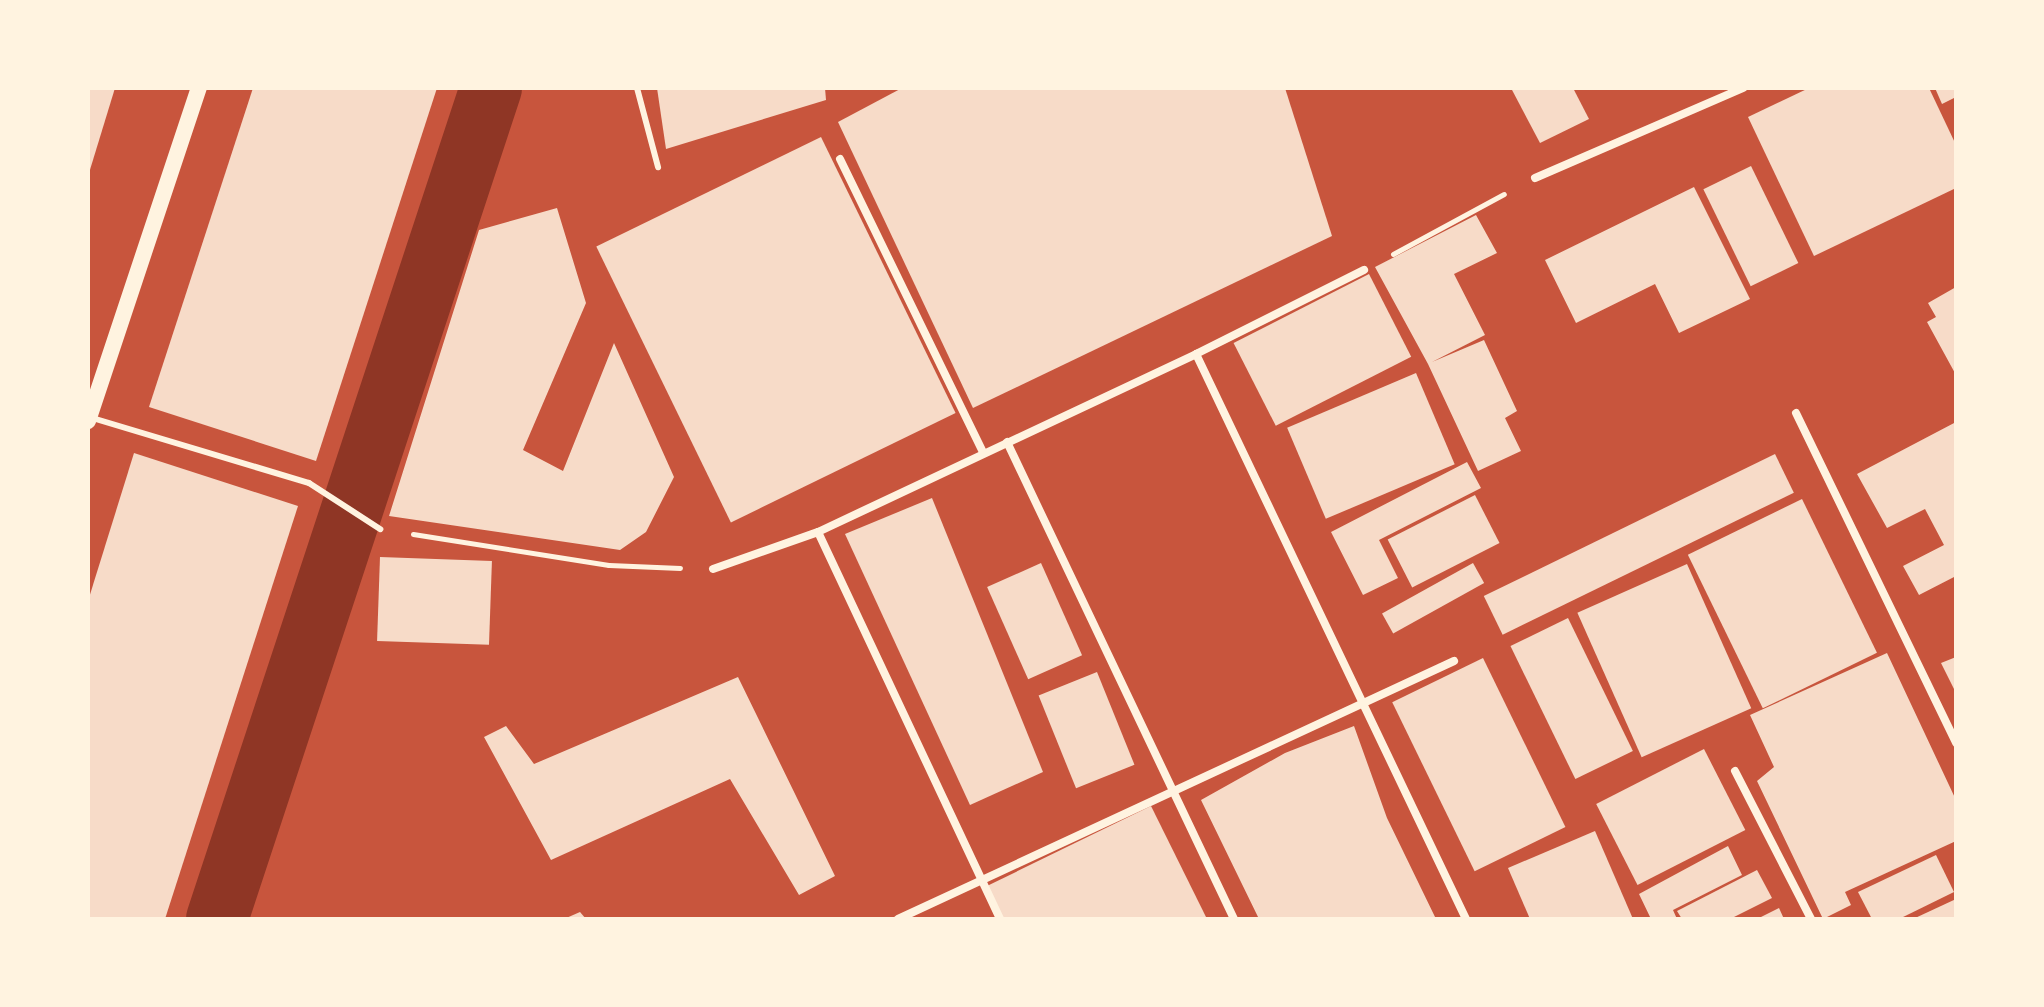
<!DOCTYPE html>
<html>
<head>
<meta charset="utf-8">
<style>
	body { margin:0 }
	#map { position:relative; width:2044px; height:1007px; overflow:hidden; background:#c8553d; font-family:"Archivo Narrow",sans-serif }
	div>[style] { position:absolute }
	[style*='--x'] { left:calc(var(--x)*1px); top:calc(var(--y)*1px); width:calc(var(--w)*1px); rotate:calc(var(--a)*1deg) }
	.canal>* { height:62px; margin:-31px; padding:0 31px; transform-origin:31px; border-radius:31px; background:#8f3625 }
	.building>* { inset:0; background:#f7dbc8; transform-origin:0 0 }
	.path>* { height:5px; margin:-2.5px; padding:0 2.5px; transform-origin:2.5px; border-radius:2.5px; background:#fff3e0 }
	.service>* { height:6px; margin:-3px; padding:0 3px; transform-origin:3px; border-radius:3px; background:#fff3e0 }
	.minor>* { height:8px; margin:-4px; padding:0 4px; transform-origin:4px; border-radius:4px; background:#fff3e0 }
	.secondary>* { height:16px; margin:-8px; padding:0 8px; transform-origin:8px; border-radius:8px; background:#fff3e0 }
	span { translate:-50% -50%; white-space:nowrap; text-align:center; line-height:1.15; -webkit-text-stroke:7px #fff3e0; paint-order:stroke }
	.frame { position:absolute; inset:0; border:90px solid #fff3e0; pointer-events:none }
</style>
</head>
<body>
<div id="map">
	<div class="canal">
		<i style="--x:217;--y:919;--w:875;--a:-71.75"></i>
	</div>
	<div class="building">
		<i style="clip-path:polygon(88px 88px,115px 88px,89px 173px,88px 173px)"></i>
		<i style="clip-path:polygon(253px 88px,437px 88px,316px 461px,149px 407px)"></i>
		<i style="clip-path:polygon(657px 88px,825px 88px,826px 100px,666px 149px)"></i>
		<i style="clip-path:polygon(902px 88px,1285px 88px,1332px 236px,973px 408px,838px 122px)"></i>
		<i style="clip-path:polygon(1511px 88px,1573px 88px,1589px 119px,1540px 143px)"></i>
		<i style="clip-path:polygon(1809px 88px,1929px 88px,1956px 145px,1956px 188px,1814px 256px,1748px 117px)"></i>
		<i style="clip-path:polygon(1935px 88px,1956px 88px,1956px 97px,1942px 104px)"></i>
		<i style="left:821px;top:137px;width:307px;height:250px;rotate:64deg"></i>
		<i style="left:1751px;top:166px;width:108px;height:53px;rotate:64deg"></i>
		<i style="clip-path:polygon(1694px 187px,1750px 299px,1679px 333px,1655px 284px,1576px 323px,1545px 260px)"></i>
		<i style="clip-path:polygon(557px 208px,586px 303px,523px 450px,563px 471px,614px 343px,674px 477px,646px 532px,620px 550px,389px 516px,479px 230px)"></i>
		<i style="clip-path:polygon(1476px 215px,1497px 253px,1454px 274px,1485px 335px,1432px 362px,1484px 340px,1517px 411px,1505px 418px,1521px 451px,1478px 471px,1428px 364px,1375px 267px)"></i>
		<i style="left:1369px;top:274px;width:93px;height:152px;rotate:63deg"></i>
		<i style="clip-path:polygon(1956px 287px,1956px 375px,1927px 322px,1936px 317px,1928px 303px)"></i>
		<i style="left:1416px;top:373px;width:99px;height:140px;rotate:67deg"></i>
		<i style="clip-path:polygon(1956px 422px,1956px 576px,1919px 595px,1903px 566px,1944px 545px,1925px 509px,1887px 528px,1857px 474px)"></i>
		<i style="clip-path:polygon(134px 453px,298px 506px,165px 919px,88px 919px,88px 601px)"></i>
		<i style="left:1775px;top:454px;width:43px;height:324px;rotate:64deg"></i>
		<i style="clip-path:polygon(1467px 462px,1481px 488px,1379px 540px,1398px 578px,1363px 595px,1331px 532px)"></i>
		<i style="left:1475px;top:495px;width:54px;height:98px;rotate:63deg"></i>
		<i style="clip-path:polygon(932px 498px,1043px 772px,970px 805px,845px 534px)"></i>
		<i style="left:1802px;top:499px;width:171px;height:127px;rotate:64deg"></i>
		<i style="left:380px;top:557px;width:112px;height:84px;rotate:2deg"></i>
		<i style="left:1041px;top:563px;width:101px;height:59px;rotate:66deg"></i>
		<i style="left:1473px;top:563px;width:23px;height:104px;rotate:61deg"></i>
		<i style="left:1687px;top:564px;width:158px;height:120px;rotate:66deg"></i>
		<i style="left:1568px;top:618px;width:148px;height:64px;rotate:64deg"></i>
		<i style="clip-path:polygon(1887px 653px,1956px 800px,1956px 841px,1845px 892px,1851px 905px,1823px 919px,1757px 781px,1774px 767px,1750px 715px)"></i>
		<i style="clip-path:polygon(1956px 657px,1956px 693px,1941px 663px)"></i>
		<i style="left:1483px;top:658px;width:188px;height:101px;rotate:64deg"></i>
		<i style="left:1097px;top:672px;width:100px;height:63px;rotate:68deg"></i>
		<i style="clip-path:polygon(738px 677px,835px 876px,799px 895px,730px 779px,551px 860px,484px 737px,506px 726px,534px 764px)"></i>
		<i style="clip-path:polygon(1354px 726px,1387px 818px,1436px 919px,1259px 919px,1201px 800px,1285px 753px)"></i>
		<i style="left:1704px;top:749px;width:91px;height:121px;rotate:63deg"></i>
		<i style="clip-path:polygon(1151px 806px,1207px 919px,1003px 919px,987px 886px)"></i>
		<i style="clip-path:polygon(1595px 831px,1633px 919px,1530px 919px,1508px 868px)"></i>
		<i style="clip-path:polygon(1728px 846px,1742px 875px,1673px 910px,1677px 919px,1651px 919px,1639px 894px)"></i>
		<i style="clip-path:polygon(1936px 855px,1954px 892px,1899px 919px,1872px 919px,1858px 892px)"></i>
		<i style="clip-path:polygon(1757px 870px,1772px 898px,1730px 919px,1682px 919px,1677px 911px)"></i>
		<i style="clip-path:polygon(1956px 899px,1956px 919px,1913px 919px)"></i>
		<i style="clip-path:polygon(1779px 908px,1784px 919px,1757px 919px)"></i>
		<i style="clip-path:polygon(580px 912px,586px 919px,564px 919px)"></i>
	</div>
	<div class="path">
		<i style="--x:1393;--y:254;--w:126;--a:-28.4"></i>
		<i style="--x:413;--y:534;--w:198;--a:9"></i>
		<i style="--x:609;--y:565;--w:71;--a:2.4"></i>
	</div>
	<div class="service">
		<i style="--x:637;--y:88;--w:82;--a:75.1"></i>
		<i style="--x:89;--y:417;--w:230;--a:16.7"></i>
		<i style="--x:309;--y:483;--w:85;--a:32.9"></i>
	</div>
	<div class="minor">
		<i style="--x:840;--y:159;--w:326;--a:64"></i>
		<i style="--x:1535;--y:178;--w:227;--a:-23.4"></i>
		<i style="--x:1196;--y:354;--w:626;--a:64.46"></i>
		<i style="--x:1796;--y:413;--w:367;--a:64.1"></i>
		<i style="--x:1007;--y:442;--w:528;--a:64.55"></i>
		<i style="--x:818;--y:532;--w:428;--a:64.8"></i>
		<i style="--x:713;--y:569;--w:111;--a:-19.4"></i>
		<i style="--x:818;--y:532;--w:418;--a:-25.2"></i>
		<i style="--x:1196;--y:354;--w:188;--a:-26.6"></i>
		<i style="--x:1735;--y:771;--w:166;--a:62.8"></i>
		<i style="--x:898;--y:919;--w:613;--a:-24.89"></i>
	</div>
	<div class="secondary">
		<i style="--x:88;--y:421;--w:351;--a:-71.6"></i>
	</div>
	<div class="frame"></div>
</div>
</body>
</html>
